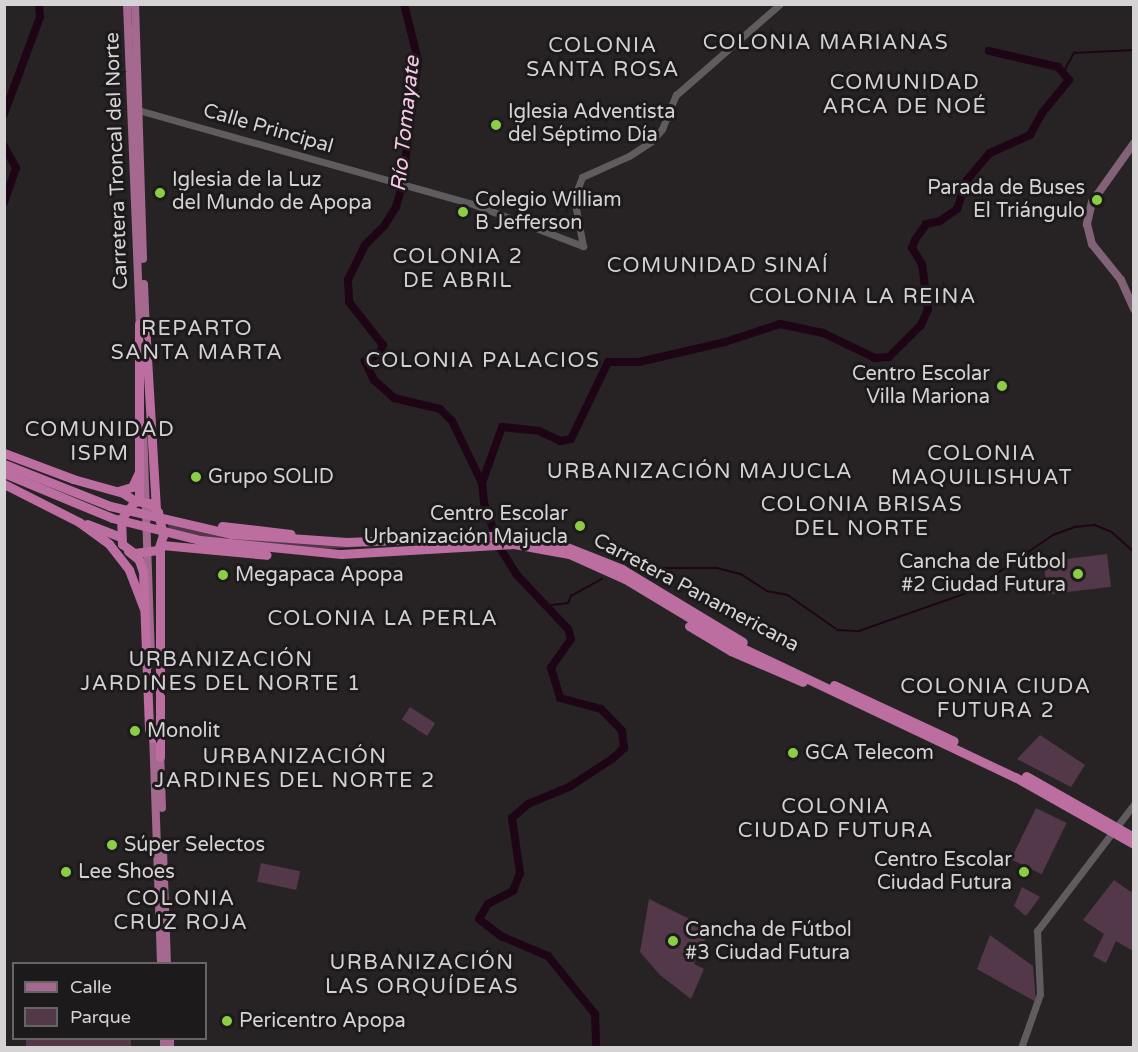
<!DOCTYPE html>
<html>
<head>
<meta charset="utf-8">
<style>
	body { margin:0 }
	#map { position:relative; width:1138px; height:1052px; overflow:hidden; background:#272325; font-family:"Varela Round",sans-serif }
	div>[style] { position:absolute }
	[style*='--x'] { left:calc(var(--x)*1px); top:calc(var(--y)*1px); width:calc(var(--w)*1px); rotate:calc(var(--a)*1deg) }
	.green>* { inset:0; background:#523848; transform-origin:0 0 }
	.stream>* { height:1.5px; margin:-0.75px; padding:0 0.75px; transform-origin:0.75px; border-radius:0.75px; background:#1e0516 }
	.river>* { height:8px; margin:-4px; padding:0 4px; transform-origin:4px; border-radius:4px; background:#1e0516 }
	.tertiary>* { height:7px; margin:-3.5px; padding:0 3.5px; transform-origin:3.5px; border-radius:3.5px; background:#5f5b5e }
	.secondary>* { height:8px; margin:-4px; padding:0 4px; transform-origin:4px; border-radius:4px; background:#826277 }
	.primary>* { height:8px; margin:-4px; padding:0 4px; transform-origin:4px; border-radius:4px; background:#a56990 }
	.trunk>* { height:9px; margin:-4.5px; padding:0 4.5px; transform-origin:4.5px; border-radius:4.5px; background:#bc6ea1 }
	.dots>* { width:16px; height:16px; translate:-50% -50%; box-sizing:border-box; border:3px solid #1d1a1c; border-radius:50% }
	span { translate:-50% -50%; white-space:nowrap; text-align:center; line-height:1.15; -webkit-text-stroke:6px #1d1a1c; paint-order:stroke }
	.poi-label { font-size:20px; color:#d6d3d5 }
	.left { translate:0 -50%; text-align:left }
	.right { translate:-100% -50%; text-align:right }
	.street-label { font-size:20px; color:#d6d3d5 }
	.neighbourhood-label { font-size:21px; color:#d5d0d3; letter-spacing:1.5px }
	.water-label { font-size:21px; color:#fac9e7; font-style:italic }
	.frame { position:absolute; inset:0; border:6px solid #d6d3d5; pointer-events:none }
	.legend { position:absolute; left:12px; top:962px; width:195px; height:78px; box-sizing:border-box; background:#1d1a1c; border:2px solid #676466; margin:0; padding:8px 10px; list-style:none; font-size:18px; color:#d6d3d5 }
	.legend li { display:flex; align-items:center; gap:12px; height:30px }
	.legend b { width:30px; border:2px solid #676466 }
</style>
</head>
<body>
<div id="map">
	<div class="green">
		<i style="clip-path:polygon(168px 523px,233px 535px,450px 542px,321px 549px,258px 545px,169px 531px)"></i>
		<i style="left:1107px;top:554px;width:33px;height:64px;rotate:83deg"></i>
		<i style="left:410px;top:707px;width:30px;height:15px;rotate:33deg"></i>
		<i style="clip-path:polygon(1040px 735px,1085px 765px,1071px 787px,1017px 759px)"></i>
		<i style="left:1036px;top:808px;width:34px;height:57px;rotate:26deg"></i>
		<i style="left:261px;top:863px;width:40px;height:19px;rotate:12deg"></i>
		<i style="clip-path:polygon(1114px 880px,1131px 892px,1133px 888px,1133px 951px,1116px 941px,1106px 963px,1093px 956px,1104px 934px,1083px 920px)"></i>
		<i style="clip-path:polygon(1022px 887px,1040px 897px,1026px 916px,1014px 906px)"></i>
		<i style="clip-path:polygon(649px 899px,710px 929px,694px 964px,704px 969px,691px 999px,660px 975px,640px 952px)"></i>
		<i style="clip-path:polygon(990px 935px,1033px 966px,1036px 1002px,977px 969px)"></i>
		<i style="left:26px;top:1039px;width:105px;height:8px"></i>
	</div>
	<div class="stream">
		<i style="--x:1064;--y:71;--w:21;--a:-61"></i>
		<i style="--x:1074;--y:53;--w:60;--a:-2.9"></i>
		<i style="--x:640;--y:568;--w:77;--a:0"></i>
		<i style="--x:717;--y:568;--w:25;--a:14"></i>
		<i style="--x:741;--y:574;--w:31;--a:33"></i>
		<i style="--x:767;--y:591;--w:21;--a:11"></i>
		<i style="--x:788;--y:595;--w:61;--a:35"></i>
		<i style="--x:838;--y:630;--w:21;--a:3"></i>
		<i style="--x:859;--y:631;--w:118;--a:-19.4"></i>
		<i style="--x:970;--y:592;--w:101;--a:-34.5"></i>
		<i style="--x:1053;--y:535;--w:23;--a:-20"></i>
		<i style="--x:1075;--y:527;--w:20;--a:-6"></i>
		<i style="--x:1095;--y:525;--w:18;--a:22"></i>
		<i style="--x:1112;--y:532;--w:30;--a:42"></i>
		<i style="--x:544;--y:606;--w:24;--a:-7"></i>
		<i style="--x:568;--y:603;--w:8;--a:-67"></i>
		<i style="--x:571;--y:596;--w:35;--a:-29"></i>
	</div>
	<div class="river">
		<i style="--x:404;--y:4;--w:58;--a:76"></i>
		<i style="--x:418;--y:60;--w:127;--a:97.2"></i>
		<i style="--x:402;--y:186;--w:22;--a:106"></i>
		<i style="--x:396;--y:207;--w:22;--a:122"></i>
		<i style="--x:384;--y:226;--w:27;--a:135"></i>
		<i style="--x:365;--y:245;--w:39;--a:116"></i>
		<i style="--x:348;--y:280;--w:22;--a:87"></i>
		<i style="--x:349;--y:302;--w:55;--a:51.7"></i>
		<i style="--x:383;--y:345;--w:10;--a:114"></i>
		<i style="--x:379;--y:354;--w:16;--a:153"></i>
		<i style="--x:365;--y:361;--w:21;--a:65"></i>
		<i style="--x:374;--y:380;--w:27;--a:42"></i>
		<i style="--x:394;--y:398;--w:47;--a:13.4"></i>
		<i style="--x:440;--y:409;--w:17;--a:45"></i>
		<i style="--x:452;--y:421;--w:69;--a:64.2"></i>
		<i style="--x:482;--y:483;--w:20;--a:84"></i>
		<i style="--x:484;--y:503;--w:48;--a:70.4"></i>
		<i style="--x:500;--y:548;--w:31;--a:58"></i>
		<i style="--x:516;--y:574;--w:76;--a:46.6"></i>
		<i style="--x:568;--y:629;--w:10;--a:73"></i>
		<i style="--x:571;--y:639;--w:35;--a:125"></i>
		<i style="--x:551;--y:668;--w:31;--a:73"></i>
		<i style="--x:560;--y:698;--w:42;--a:15"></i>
		<i style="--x:601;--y:709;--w:30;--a:46"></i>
		<i style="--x:622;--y:731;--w:17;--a:83"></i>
		<i style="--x:624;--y:748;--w:16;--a:137"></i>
		<i style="--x:612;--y:759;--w:51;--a:146.9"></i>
		<i style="--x:569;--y:787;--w:44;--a:157.5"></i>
		<i style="--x:528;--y:804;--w:21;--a:139"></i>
		<i style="--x:512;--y:818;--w:56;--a:81.7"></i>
		<i style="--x:520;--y:873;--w:19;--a:111"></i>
		<i style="--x:513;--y:891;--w:28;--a:153"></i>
		<i style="--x:488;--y:904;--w:17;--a:121"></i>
		<i style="--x:479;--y:919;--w:28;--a:38"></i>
		<i style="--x:501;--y:936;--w:51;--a:23.1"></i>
		<i style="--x:548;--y:956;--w:75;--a:51"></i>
		<i style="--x:595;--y:1014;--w:34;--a:88"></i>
		<i style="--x:4;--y:114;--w:103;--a:-69.6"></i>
		<i style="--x:40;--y:17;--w:13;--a:-94"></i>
		<i style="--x:4;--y:146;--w:25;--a:61"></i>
		<i style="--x:16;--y:168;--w:37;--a:109"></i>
		<i style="--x:482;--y:483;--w:59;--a:-70.3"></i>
		<i style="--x:502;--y:427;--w:37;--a:6"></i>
		<i style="--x:539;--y:431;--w:23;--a:25"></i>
		<i style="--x:560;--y:441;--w:11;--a:-10"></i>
		<i style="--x:571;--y:439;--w:85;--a:-64.3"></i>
		<i style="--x:608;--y:362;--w:31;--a:0"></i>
		<i style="--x:639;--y:362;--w:88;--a:-13.1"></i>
		<i style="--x:725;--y:342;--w:58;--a:-18.1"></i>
		<i style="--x:780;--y:324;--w:44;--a:11.8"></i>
		<i style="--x:823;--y:333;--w:58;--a:25.7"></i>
		<i style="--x:875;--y:358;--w:14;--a:-4"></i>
		<i style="--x:889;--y:357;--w:45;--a:-45"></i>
		<i style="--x:921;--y:325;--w:17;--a:-66"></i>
		<i style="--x:928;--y:309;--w:45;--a:-97.6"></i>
		<i style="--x:922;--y:264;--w:19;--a:-122"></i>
		<i style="--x:912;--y:248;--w:9;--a:-69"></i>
		<i style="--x:915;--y:240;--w:19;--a:-55"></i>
		<i style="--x:926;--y:224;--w:14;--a:-12"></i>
		<i style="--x:940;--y:221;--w:21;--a:-35"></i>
		<i style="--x:957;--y:209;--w:31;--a:-71"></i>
		<i style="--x:967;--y:180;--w:35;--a:-50"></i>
		<i style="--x:990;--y:153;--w:44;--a:-24.2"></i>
		<i style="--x:1030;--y:135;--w:25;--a:-61"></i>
		<i style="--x:1042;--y:113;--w:43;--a:-50.7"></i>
		<i style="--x:1069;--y:80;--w:17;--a:-130"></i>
		<i style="--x:1058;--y:67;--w:71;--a:-166.9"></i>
	</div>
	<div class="tertiary">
		<i style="--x:138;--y:110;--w:350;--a:15.7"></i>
		<i style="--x:475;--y:205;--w:116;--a:20.8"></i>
		<i style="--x:583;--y:246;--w:49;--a:-100.6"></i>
		<i style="--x:574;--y:198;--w:22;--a:-69"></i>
		<i style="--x:582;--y:177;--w:51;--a:-24.1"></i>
		<i style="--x:629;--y:156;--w:27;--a:-33"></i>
		<i style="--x:652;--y:141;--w:16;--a:-50"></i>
		<i style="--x:662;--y:129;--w:37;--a:-68"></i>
		<i style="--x:676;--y:95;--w:138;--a:-41.2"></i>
		<i style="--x:1021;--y:1048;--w:57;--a:-70.6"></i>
		<i style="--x:1040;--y:994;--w:63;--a:-92.7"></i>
		<i style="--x:1037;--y:931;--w:160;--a:-52.6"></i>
	</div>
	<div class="secondary">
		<i style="--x:1134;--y:143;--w:72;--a:125.4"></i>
		<i style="--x:1092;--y:202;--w:23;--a:103"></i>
		<i style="--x:1087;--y:224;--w:21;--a:76"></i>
		<i style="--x:1092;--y:244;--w:46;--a:51.1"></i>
		<i style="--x:1121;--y:280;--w:32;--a:66"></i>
	</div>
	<div class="primary">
		<i style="--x:127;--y:4;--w:327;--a:87.7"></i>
		<i style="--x:135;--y:4;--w:255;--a:88.2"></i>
		<i style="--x:144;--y:284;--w:47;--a:87.6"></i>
		<i style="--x:143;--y:428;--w:230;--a:88"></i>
		<i style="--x:153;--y:733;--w:231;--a:88"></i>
		<i style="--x:160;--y:751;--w:57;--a:88"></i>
		<i style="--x:163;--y:850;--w:114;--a:88"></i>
		<i style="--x:164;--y:1038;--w:10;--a:90"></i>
		<i style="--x:170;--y:1038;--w:10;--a:90"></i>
	</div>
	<div class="trunk">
		<i style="--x:145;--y:324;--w:185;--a:86.6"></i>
		<i style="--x:4;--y:453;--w:74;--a:20.6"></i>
		<i style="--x:73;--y:479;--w:52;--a:15.6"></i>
		<i style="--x:123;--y:493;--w:14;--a:34"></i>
		<i style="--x:4;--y:464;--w:114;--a:21.6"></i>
		<i style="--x:110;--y:506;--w:124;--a:13"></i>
		<i style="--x:231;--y:534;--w:116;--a:3.9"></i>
		<i style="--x:347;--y:542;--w:146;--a:-2.4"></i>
		<i style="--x:493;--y:536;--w:66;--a:6.9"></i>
		<i style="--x:559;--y:544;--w:68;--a:21.6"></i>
		<i style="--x:622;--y:569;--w:141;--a:31.1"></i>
		<i style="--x:4;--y:473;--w:117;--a:22.6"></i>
		<i style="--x:112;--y:518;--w:91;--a:14"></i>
		<i style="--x:200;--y:540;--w:142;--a:5.7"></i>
		<i style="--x:341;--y:554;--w:173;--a:-3.3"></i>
		<i style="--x:514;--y:544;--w:56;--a:10.3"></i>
		<i style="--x:569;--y:554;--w:61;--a:24.1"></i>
		<i style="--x:625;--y:579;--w:120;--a:31"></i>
		<i style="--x:728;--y:641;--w:318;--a:25.4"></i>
		<i style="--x:1015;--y:777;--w:137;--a:29.4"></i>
		<i style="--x:4;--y:484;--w:84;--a:26.9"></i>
		<i style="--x:79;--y:522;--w:37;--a:36"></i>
		<i style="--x:109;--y:544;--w:33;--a:52"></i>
		<i style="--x:129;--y:570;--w:42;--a:69"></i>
		<i style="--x:118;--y:491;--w:15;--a:-16"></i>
		<i style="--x:132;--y:487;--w:17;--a:-65"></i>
		<i style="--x:139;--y:500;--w:176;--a:-90"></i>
		<i style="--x:135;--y:501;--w:14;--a:8"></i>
		<i style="--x:149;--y:503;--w:13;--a:45"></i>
		<i style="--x:158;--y:512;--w:24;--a:78"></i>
		<i style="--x:163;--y:535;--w:16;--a:108"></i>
		<i style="--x:158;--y:550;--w:24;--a:173"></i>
		<i style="--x:134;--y:553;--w:15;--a:-143"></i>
		<i style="--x:122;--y:544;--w:25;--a:-92"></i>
		<i style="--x:121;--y:519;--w:23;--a:-52"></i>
		<i style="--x:87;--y:524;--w:34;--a:21"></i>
		<i style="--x:222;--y:526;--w:69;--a:6.6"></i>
		<i style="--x:162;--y:545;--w:105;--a:5.4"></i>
		<i style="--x:160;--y:549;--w:208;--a:90"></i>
		<i style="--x:128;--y:551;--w:14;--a:39"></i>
		<i style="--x:139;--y:560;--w:13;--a:72"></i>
		<i style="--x:143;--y:572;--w:157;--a:87.8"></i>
		<i style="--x:149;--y:729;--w:10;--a:66"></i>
		<i style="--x:689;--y:626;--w:49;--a:30.8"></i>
		<i style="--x:731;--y:651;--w:78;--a:23.3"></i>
		<i style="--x:834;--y:685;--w:132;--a:25"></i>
		<i style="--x:1026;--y:776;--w:124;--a:29.5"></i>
	</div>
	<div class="dots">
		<i style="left:496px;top:125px;background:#8bce46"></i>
		<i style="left:160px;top:193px;background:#8bce46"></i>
		<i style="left:1097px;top:200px;background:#8bce46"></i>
		<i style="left:463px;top:212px;background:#8bce46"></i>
		<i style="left:1002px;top:386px;background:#8bce46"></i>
		<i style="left:196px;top:477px;background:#8bce46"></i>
		<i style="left:580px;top:526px;background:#8bce46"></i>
		<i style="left:1078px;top:574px;background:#8bce46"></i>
		<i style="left:223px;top:575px;background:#8bce46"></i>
		<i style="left:135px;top:731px;background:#8bce46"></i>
		<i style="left:793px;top:753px;background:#8bce46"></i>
		<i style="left:112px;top:845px;background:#8bce46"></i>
		<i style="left:66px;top:872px;background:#8bce46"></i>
		<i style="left:1024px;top:872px;background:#8bce46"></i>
		<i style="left:673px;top:941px;background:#8bce46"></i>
		<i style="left:227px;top:1021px;background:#8bce46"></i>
	</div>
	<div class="poi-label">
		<span class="left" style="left:508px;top:124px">Iglesia Adventista<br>del Séptimo Día</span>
		<span class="left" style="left:172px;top:192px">Iglesia de la Luz<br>del Mundo de Apopa</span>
		<span class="right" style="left:1085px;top:200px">Parada de Buses<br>El Triángulo</span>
		<span class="left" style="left:475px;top:212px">Colegio William<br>B Jefferson</span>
		<span class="right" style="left:990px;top:386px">Centro Escolar<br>Villa Mariona</span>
		<span class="left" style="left:208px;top:477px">Grupo SOLID</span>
		<span class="right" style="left:568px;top:526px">Centro Escolar<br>Urbanización Majucla</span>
		<span class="right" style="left:1066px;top:574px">Cancha de Fútbol<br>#2 Ciudad Futura</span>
		<span class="left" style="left:235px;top:575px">Megapaca Apopa</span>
		<span class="left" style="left:147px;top:731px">Monolit</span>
		<span class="left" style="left:805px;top:753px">GCA Telecom</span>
		<span class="left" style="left:124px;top:845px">Súper Selectos</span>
		<span class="right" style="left:1012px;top:872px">Centro Escolar<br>Ciudad Futura</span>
		<span class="left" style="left:78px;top:872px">Lee Shoes</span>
		<span class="left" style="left:685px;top:942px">Cancha de Fútbol<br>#3 Ciudad Futura</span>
		<span class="left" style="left:239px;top:1021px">Pericentro Apopa</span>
	</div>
	<div class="street-label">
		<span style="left:268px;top:129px;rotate:16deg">Calle Principal</span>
		<span style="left:117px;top:161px;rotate:-92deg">Carretera Troncal del Norte</span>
		<span style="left:696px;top:593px;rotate:28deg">Carretera Panamericana</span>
	</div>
	<div class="neighbourhood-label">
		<span style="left:826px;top:43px">COLONIA MARIANAS</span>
		<span style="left:603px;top:58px">COLONIA<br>SANTA ROSA</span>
		<span style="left:905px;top:95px">COMUNIDAD<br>ARCA DE NOÉ</span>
		<span style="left:458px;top:269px">COLONIA 2<br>DE ABRIL</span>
		<span style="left:718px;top:266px">COMUNIDAD SINAÍ</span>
		<span style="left:863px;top:297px">COLONIA LA REINA</span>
		<span style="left:197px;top:341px">REPARTO<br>SANTA MARTA</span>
		<span style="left:483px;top:361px">COLONIA PALACIOS</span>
		<span style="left:100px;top:442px">COMUNIDAD<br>ISPM</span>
		<span style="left:982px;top:466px">COLONIA<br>MAQUILISHUAT</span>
		<span style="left:700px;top:472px">URBANIZACIÓN MAJUCLA</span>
		<span style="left:862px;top:517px">COLONIA BRISAS<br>DEL NORTE</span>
		<span style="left:383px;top:619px">COLONIA LA PERLA</span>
		<span style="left:221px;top:672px">URBANIZACIÓN<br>JARDINES DEL NORTE 1</span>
		<span style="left:996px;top:699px">COLONIA CIUDA<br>FUTURA 2</span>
		<span style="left:295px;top:769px">URBANIZACIÓN<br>JARDINES DEL NORTE 2</span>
		<span style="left:836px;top:819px">COLONIA<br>CIUDAD FUTURA</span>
		<span style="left:181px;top:911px">COLONIA<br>CRUZ ROJA</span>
		<span style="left:422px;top:975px">URBANIZACIÓN<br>LAS ORQUÍDEAS</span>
	</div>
	<div class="water-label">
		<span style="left:406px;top:124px;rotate:-84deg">Río Tomayate</span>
	</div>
	<div class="frame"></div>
	<ul class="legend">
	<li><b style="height:8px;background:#a56990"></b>Calle</li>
	<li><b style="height:16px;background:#523848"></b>Parque</li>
	</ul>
</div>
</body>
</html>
